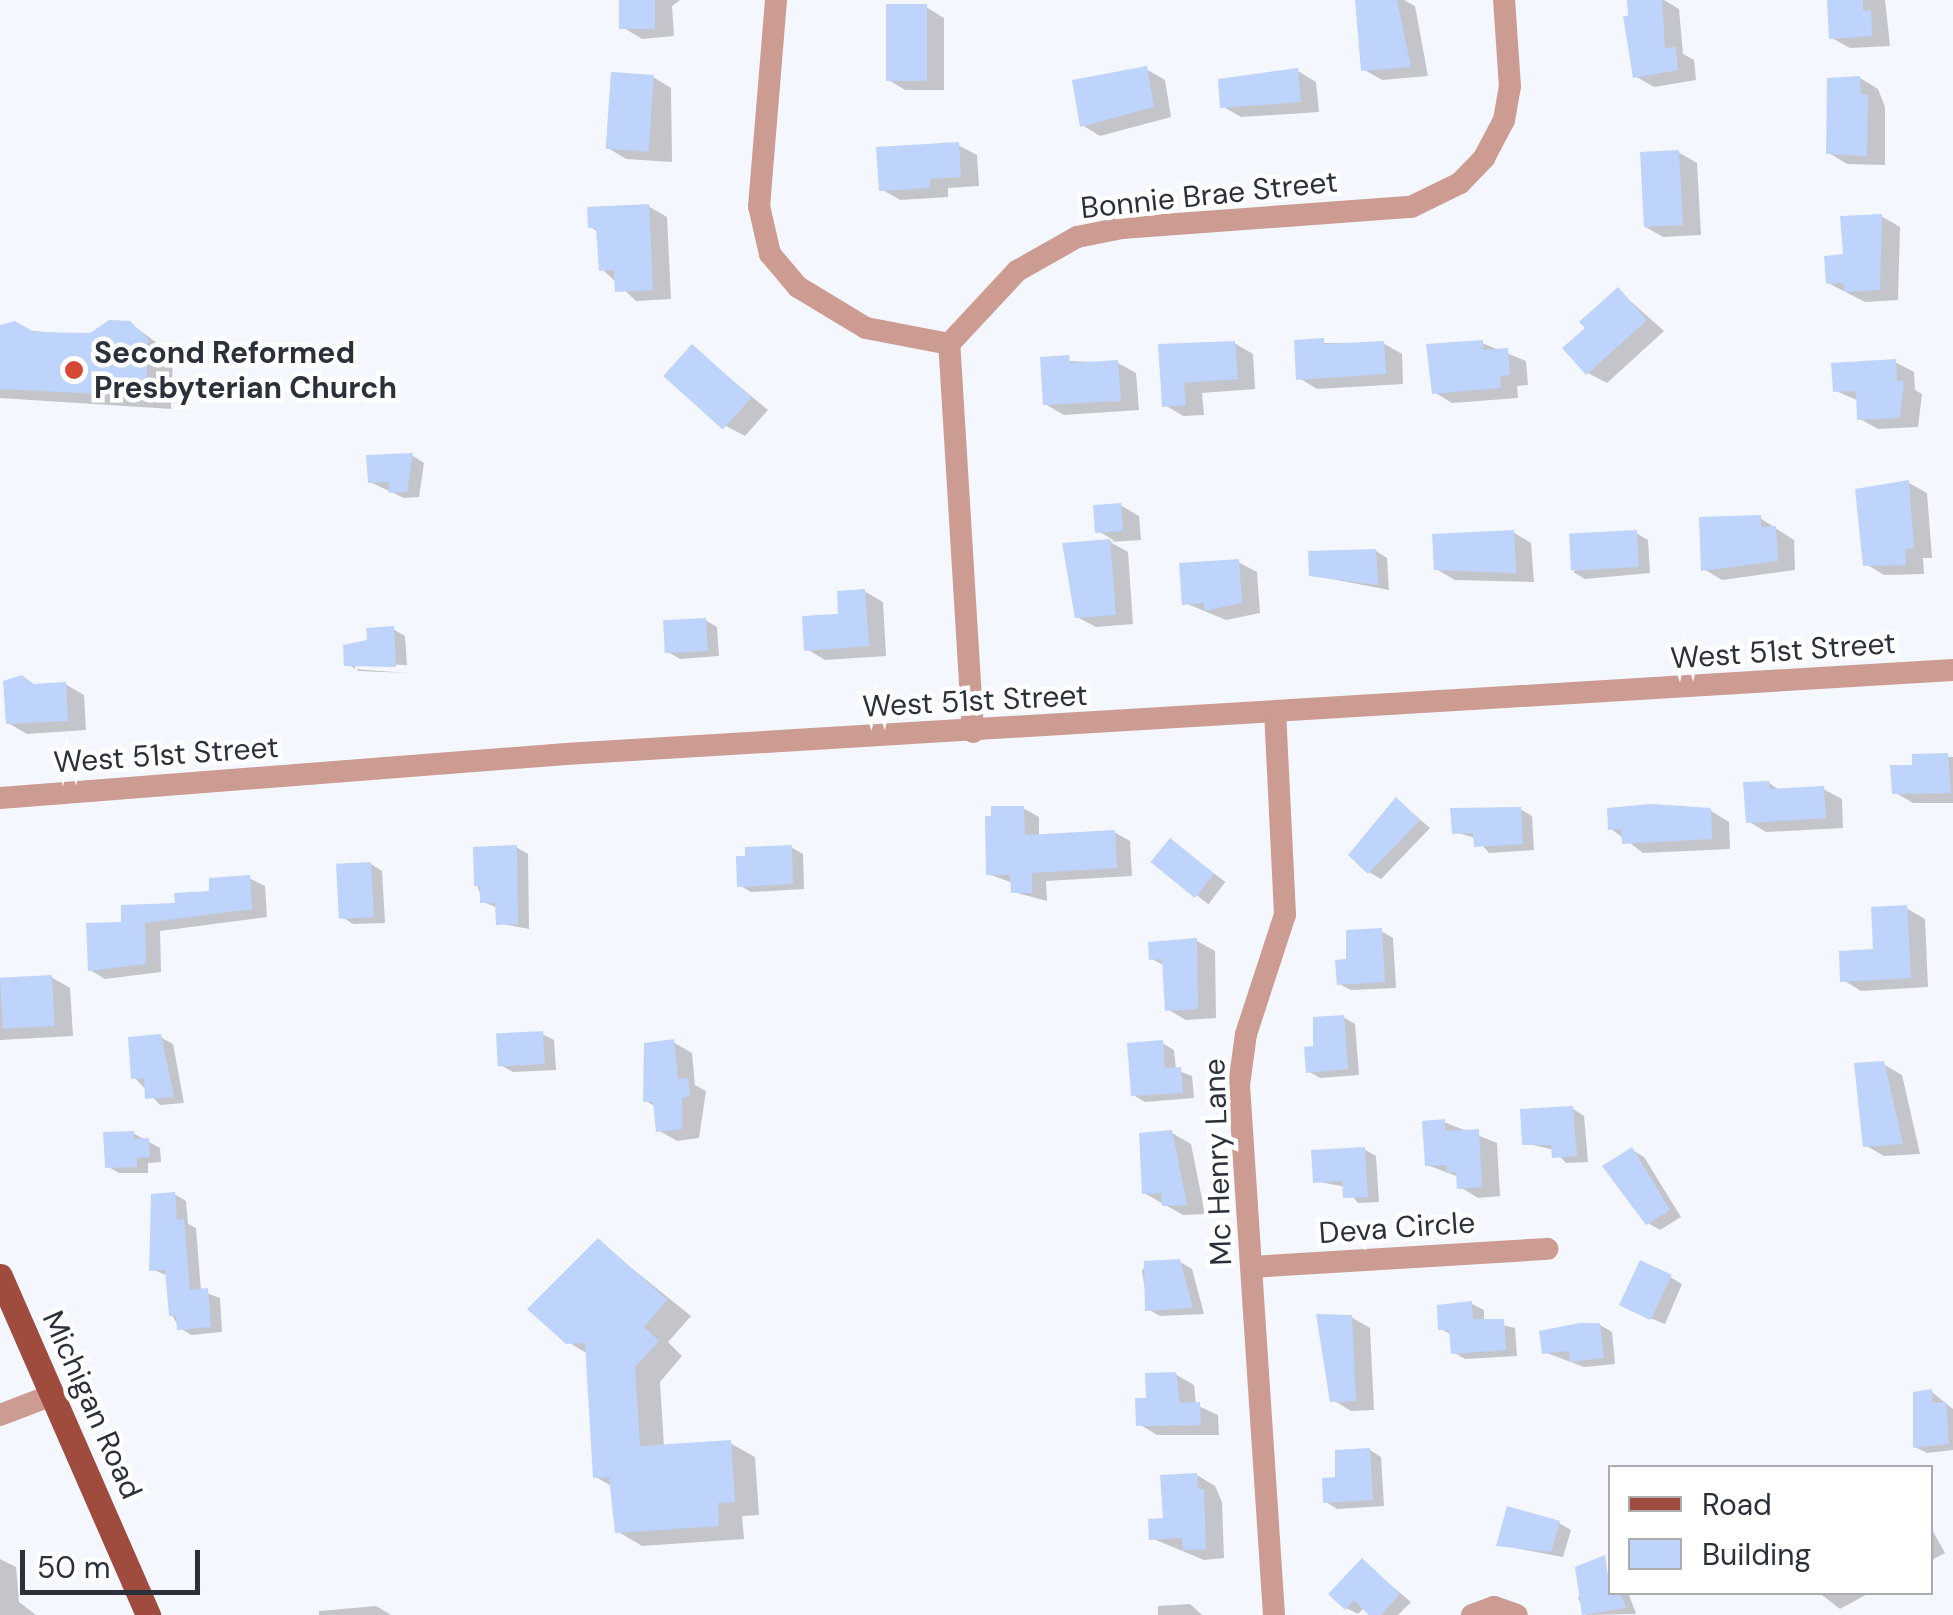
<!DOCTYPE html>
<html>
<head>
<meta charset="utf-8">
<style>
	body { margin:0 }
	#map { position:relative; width:1953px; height:1615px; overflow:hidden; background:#f4f7fd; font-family:"DM Sans",sans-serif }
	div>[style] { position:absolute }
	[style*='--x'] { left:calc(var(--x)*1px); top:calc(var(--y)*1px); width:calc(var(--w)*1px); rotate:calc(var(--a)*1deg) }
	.shadow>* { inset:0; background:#0003; transform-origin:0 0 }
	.building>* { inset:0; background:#bfd4fc; transform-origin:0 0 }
	.minor>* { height:22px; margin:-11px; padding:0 11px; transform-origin:11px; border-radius:11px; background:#cc9b91 }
	.major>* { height:25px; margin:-12.5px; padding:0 12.5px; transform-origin:12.5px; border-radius:12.5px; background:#9f4b3d }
	.dots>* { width:28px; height:28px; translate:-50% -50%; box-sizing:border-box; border:5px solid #fff; border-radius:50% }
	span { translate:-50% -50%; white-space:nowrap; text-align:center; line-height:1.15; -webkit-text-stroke:9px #fff; paint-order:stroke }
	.street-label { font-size:30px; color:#2b303a }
	.poi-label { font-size:30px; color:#2b303a; font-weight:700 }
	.left { translate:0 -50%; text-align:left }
	.legend { position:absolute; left:1608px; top:1465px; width:325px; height:130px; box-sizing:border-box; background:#fff; border:2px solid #aaacb0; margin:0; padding:12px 18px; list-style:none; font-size:30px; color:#2b303a }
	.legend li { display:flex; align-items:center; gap:20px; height:50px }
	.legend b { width:50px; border:2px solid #aaacb0 }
	.scale { position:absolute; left:20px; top:1550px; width:180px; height:45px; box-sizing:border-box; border:5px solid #2b303a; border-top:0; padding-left:12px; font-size:30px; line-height:35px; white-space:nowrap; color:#2b303a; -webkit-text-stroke:8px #fff; paint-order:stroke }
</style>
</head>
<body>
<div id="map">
	<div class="shadow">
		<i style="clip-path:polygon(622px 0,680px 0,672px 6px,674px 36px,642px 39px,624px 28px)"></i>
		<i style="clip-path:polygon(1358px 0,1404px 0,1415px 6px,1428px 76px,1382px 80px,1363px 69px)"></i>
		<i style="clip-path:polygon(1664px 0,1679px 9px,1683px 54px,1694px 60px,1696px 80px,1654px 87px,1635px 76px,1629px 1px)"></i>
		<i style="clip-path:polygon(1829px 0,1885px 0,1890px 46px,1850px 48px,1832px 38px)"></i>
		<i style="clip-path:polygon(926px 7px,944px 18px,944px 90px,905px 90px,887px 79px)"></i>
		<i style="clip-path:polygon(1146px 69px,1165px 80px,1171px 117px,1100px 136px,1082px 125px)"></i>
		<i style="clip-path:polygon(1298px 71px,1316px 82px,1319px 112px,1241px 117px,1222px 106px)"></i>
		<i style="clip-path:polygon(653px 77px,671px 88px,672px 162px,626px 159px,608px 148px)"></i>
		<i style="clip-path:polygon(1860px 78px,1878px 89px,1885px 107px,1885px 165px,1847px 164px,1829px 153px)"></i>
		<i style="clip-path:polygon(958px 145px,977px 155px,979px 186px,948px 188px,948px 197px,900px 200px,881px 189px)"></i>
		<i style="clip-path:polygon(1678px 152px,1697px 163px,1701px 235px,1663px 237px,1644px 226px)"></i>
		<i style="clip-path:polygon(648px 206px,667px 217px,671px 299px,636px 301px,602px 269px,599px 232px,590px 227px)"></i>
		<i style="clip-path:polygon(1881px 216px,1900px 227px,1898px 300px,1865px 302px,1828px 283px)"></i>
		<i style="clip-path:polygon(1618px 290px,1664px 331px,1607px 383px,1588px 373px)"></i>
		<i style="clip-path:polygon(130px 323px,173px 355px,171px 409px,0 398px,0 328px,91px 336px)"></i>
		<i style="clip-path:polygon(1234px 343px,1253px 354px,1255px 389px,1202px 393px,1204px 415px,1183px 416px,1165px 405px,1160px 346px)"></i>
		<i style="clip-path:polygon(1296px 343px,1383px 343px,1402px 354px,1403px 384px,1317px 389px,1299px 378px)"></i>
		<i style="clip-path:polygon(1482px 343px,1526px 361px,1528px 385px,1517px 386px,1518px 398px,1452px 403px,1434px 392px)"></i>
		<i style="clip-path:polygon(692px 347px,768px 410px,745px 436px,726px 426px)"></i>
		<i style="clip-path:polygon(1042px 360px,1118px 363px,1136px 373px,1139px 410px,1064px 415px,1045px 404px)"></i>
		<i style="clip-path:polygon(1895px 362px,1914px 372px,1915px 390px,1922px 394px,1918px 427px,1878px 429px,1860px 419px,1859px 401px,1836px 391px)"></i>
		<i style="clip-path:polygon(413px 456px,424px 463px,419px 497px,404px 498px,370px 482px)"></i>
		<i style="clip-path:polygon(1909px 483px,1927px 493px,1932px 558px,1923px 558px,1924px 574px,1884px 575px,1866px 564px)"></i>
		<i style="clip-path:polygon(1120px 505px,1139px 516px,1141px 540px,1110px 542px,1128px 552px,1133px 624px,1096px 627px,1077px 617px,1065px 545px,1115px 541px,1098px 531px)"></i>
		<i style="clip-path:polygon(1760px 518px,1794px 540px,1795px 570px,1722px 580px,1704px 569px)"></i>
		<i style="clip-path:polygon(1513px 532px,1531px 543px,1534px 582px,1455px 580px,1436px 569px)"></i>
		<i style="clip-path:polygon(1636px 533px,1648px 540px,1650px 573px,1585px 579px,1573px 572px)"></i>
		<i style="clip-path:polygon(1376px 551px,1387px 558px,1389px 590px,1311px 575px)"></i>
		<i style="clip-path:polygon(1238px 562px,1257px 572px,1260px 613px,1226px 620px,1185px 603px)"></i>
		<i style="clip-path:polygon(864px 591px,883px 602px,886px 656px,825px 660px,807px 649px)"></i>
		<i style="clip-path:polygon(705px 620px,717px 627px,719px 656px,680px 659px,668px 652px)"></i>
		<i style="clip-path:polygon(393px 629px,405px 636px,407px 665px,355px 664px,355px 669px,407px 673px,359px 671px,347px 664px)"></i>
		<i style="clip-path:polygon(22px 677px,37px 686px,65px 684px,84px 695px,86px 730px,27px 734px,8px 723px)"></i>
		<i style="clip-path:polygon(1915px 756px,1953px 757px,1953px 803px,1913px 803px,1894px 792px,1915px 767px)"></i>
		<i style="clip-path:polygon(1769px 783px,1781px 791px,1823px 789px,1842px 799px,1843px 828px,1766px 832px,1748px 821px)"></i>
		<i style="clip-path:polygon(1397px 800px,1430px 828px,1381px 879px,1369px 872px)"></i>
		<i style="clip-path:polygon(1023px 808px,1039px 817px,1039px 837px,1114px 832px,1130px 841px,1132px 876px,1046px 881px,1047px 901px,1013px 892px,1013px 883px,988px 874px)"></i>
		<i style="clip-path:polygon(1520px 809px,1532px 816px,1534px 850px,1489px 853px,1476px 838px,1454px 832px)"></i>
		<i style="clip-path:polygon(1711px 811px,1729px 822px,1730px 849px,1643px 853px,1610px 828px)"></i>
		<i style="left:1171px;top:841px;width:68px;height:28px;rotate:37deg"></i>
		<i style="clip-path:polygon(516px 847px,528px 854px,529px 929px,498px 923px,498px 908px,483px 902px,477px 885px)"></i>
		<i style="clip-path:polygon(791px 847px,803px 854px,804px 889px,751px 892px,739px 885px)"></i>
		<i style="clip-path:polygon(371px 864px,382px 871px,385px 923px,353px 924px,342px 917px)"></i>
		<i style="clip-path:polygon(249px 878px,265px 886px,267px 917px,160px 931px,161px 972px,105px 979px,90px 970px,124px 924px)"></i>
		<i style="clip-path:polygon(1906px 908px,1925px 919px,1928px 987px,1861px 991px,1843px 980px,1876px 952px)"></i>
		<i style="clip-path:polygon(1381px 931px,1393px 938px,1396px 988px,1351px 990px,1339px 984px,1349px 962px)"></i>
		<i style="clip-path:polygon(1197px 941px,1215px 951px,1216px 1018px,1186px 1020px,1167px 1009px,1165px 966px,1152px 959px)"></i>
		<i style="clip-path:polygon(51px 977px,70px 988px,73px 1036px,0 1040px,0 980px)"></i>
		<i style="clip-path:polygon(1343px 1017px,1355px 1024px,1359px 1075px,1320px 1078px,1308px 1071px,1315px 1049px)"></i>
		<i style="clip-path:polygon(542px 1034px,554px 1040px,556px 1070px,513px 1072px,502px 1066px)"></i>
		<i style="clip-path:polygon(160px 1037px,173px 1044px,184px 1103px,160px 1105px,134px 1077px)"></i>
		<i style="clip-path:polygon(673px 1042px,692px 1053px,695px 1085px,706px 1091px,699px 1138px,677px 1141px,658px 1130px,656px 1107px,646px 1101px)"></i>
		<i style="clip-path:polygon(1162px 1043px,1174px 1050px,1176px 1070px,1192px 1076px,1194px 1098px,1145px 1102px,1133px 1095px)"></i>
		<i style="clip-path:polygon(1883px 1064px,1902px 1075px,1920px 1154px,1884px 1156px,1865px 1145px)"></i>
		<i style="clip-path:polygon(1573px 1109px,1584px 1116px,1588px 1162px,1566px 1163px,1554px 1150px,1524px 1143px)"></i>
		<i style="clip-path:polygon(1444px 1122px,1497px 1143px,1500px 1196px,1478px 1198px,1460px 1187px,1459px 1177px,1427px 1165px)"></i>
		<i style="clip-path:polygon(133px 1133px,160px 1148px,161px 1162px,148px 1163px,148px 1173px,119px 1173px,107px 1166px)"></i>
		<i style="clip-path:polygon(1172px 1133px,1191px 1144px,1205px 1214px,1183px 1215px,1144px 1193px)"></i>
		<i style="clip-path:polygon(1364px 1149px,1376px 1156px,1379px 1202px,1358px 1203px,1345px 1187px,1316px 1181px)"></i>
		<i style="clip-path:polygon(1632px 1150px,1644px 1157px,1681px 1217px,1660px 1230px,1648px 1223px)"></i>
		<i style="clip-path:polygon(174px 1194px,186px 1201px,188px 1224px,196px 1228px,201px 1291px,220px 1298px,222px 1332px,191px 1335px,180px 1328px,171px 1314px,168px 1276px,152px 1269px)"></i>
		<i style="clip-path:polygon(599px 1242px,691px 1316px,668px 1342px,682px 1356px,660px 1382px,664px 1447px,730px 1443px,755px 1457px,759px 1515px,742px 1516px,744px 1539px,642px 1546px,617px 1531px,613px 1487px,596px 1477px,588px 1354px,568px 1342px)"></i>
		<i style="clip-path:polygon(1180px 1262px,1192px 1269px,1204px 1314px,1160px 1316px,1148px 1309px,1142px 1271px,1146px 1264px)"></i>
		<i style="clip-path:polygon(1670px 1277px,1682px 1284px,1665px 1324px,1633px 1311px)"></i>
		<i style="clip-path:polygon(1472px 1304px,1484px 1310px,1484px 1321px,1515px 1328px,1517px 1356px,1465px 1359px,1453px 1352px,1452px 1335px,1441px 1329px)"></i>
		<i style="clip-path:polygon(1351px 1317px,1370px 1328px,1374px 1410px,1351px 1411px,1333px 1400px)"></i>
		<i style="clip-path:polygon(1600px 1325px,1612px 1332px,1615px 1364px,1584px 1367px,1544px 1352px)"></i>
		<i style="clip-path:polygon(1175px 1374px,1194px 1385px,1196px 1405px,1218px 1415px,1219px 1435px,1157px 1435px,1139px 1424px,1149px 1400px)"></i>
		<i style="clip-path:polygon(1932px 1392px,1953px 1409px,1953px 1450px,1927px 1453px,1915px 1447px)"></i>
		<i style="clip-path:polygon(1370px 1450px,1381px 1457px,1384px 1506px,1337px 1509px,1326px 1502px,1337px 1480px)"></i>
		<i style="clip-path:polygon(1197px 1475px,1215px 1486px,1222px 1502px,1224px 1558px,1204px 1560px,1151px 1538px)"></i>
		<i style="clip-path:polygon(1559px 1523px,1571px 1530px,1563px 1557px,1499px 1545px)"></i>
		<i style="clip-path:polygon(1930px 1526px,1945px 1553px,1930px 1561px)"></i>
		<i style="clip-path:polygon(1605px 1558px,1610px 1592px,1628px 1592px,1636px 1614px,1586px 1615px,1578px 1598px)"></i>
		<i style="clip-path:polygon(0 1559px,16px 1567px,19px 1602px,36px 1615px,0 1615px)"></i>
		<i style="clip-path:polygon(1362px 1561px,1411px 1602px,1398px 1615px,1375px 1615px,1365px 1607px,1358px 1614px,1346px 1608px)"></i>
		<i style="clip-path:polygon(1818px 1592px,1871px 1592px,1840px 1609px)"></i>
		<i style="clip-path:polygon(1190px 1604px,1202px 1615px,1158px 1615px,1158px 1606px)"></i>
		<i style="clip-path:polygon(376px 1606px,391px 1615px,319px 1615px,319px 1611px)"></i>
	</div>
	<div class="building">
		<i style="left:619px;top:0;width:36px;height:29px"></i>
		<i style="clip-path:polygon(1355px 0,1397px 0,1411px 67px,1361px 71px)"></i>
		<i style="clip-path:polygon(1627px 0,1662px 0,1665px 48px,1676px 47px,1678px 70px,1633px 78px,1623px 16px,1628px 16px)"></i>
		<i style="clip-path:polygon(1827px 0,1863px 0,1863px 11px,1871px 10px,1872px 36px,1829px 39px)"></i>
		<i style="left:886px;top:4px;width:41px;height:77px"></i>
		<i style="clip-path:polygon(1147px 66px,1154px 107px,1080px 127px,1072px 80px)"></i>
		<i style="clip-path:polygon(1298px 68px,1301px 102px,1220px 108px,1218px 79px)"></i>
		<i style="left:611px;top:72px;width:43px;height:77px;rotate:4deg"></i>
		<i style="clip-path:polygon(1860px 76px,1861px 95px,1868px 94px,1867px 156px,1826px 154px,1827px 78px)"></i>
		<i style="clip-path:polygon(959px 142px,961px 177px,930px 179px,930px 188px,879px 191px,876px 147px)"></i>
		<i style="left:1679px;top:150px;width:75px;height:39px;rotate:87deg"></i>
		<i style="clip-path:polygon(649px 204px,653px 290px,615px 292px,614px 270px,599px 271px,596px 228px,588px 228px,587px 207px)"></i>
		<i style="clip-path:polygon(1882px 214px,1880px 290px,1844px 292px,1843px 283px,1826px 284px,1824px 256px,1843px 254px,1840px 216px)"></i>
		<i style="clip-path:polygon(1618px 287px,1647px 320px,1586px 375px,1562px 348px,1585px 328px,1579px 322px)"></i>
		<i style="clip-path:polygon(109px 320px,130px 321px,148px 339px,146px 396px,0 389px,0 325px,15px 321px,34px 332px,90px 333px)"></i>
		<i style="clip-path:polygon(1324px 338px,1324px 344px,1384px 341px,1386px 374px,1296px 380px,1294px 340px)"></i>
		<i style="clip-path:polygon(1483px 340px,1483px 350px,1508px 348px,1510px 375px,1500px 376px,1501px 388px,1432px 394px,1426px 344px)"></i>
		<i style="clip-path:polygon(1235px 341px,1238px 379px,1184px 383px,1186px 405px,1162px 407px,1158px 344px)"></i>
		<i style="left:692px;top:344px;width:80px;height:43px;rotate:42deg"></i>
		<i style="clip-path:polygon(1069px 355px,1070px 363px,1118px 360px,1121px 401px,1043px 405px,1040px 357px)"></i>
		<i style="clip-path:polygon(1896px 359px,1897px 381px,1904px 381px,1900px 418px,1857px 420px,1856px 391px,1833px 392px,1831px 363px)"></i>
		<i style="clip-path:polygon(413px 453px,407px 492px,389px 493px,389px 482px,368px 483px,366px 455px)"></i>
		<i style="clip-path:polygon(1909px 480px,1914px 548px,1905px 549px,1906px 565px,1863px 566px,1855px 489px)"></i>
		<i style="left:1121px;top:503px;width:28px;height:28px;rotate:86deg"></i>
		<i style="clip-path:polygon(1761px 515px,1761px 527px,1776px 526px,1778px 561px,1701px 571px,1699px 517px)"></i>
		<i style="clip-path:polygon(1514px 530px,1516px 573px,1434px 570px,1432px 534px)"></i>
		<i style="left:1637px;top:530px;width:37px;height:68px;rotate:87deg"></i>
		<i style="clip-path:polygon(1110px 539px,1116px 615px,1075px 618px,1062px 543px)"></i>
		<i style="clip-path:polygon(1376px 549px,1378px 585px,1309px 576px,1308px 551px)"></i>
		<i style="clip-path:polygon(1239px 559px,1242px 603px,1205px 611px,1204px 603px,1182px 605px,1179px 563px)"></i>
		<i style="clip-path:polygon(865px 589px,869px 646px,804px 651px,802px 616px,838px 614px,837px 591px)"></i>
		<i style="left:706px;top:618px;width:33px;height:43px;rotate:87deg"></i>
		<i style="clip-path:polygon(394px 626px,396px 667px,344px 666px,343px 645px,367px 640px,366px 628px)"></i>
		<i style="clip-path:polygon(22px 675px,33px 684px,66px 682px,68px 721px,6px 724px,3px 681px)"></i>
		<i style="clip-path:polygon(1948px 753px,1951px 793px,1892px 794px,1890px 765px,1912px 765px,1912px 754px)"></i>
		<i style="clip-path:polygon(1769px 781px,1770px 789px,1824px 786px,1826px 818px,1746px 823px,1743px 782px)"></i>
		<i style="clip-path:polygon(1396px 797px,1420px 820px,1368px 874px,1348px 855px)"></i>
		<i style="clip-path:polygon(1651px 804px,1711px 808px,1712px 839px,1622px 844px,1621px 829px,1608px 830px,1607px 808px)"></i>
		<i style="clip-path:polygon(991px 806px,1024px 806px,1025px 835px,1115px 830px,1117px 868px,1032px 873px,1032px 893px,1011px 893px,1010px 875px,986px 875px,985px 816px,991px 816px)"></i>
		<i style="clip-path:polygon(1521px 807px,1523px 844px,1474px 847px,1473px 833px,1452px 834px,1450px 808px)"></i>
		<i style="left:1170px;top:838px;width:57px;height:31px;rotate:39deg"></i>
		<i style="clip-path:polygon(517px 845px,518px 924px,496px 925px,495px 903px,480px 903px,480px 886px,474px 886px,473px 847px)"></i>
		<i style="clip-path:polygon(792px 845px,793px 884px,737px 887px,736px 856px,745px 856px,745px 847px)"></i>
		<i style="left:371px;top:862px;width:55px;height:35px;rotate:87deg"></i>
		<i style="clip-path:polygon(250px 875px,252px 909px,145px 923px,146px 964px,88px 971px,86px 923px,121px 922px,121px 905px,175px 903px,174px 893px,209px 891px,209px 878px)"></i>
		<i style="clip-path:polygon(1907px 905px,1911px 978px,1840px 982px,1839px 951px,1873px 949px,1871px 907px)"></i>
		<i style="clip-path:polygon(1382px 928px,1385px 982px,1337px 985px,1335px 960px,1346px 959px,1346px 930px)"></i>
		<i style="clip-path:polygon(1197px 938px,1198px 1009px,1165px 1011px,1162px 959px,1149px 960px,1148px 942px)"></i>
		<i style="left:52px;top:975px;width:51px;height:52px;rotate:87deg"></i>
		<i style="clip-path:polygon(1344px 1015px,1348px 1069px,1306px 1073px,1304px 1047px,1313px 1046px,1313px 1017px)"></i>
		<i style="left:543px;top:1031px;width:33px;height:47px;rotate:87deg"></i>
		<i style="clip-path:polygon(161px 1034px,174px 1097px,145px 1099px,144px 1078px,131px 1079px,128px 1037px)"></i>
		<i style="clip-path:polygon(674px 1039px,678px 1079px,688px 1078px,690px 1096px,682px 1098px,682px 1129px,656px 1132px,653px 1102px,643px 1102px,644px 1043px)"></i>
		<i style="clip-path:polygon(1163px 1040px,1165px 1068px,1181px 1067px,1183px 1093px,1131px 1096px,1127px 1043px)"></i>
		<i style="clip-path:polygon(1884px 1061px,1903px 1144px,1863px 1147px,1854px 1063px)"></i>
		<i style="clip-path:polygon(1573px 1106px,1577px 1156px,1552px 1158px,1551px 1145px,1522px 1145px,1520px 1109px)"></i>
		<i style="clip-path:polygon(1445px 1119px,1445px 1131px,1479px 1129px,1482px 1187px,1457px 1189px,1456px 1172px,1447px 1173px,1447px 1165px,1425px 1166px,1422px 1121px)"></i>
		<i style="clip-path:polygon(1172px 1130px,1187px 1205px,1162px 1206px,1161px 1193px,1142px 1194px,1139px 1133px)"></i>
		<i style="clip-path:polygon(134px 1131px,134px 1139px,149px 1138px,150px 1157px,137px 1158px,137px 1167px,105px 1168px,103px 1132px)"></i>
		<i style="clip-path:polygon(1365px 1147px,1368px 1197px,1343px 1198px,1342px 1181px,1313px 1183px,1311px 1150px)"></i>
		<i style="clip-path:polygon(1632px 1147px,1670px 1210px,1646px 1225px,1602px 1166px)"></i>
		<i style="clip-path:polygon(175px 1192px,177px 1220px,184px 1219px,190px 1290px,208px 1288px,211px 1327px,177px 1330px,176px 1316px,169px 1316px,165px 1270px,149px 1271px,151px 1194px)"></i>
		<i style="clip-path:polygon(598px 1238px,667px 1300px,644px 1327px,659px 1341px,635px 1367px,640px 1446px,731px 1440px,735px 1502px,718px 1503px,719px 1526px,615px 1533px,609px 1477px,593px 1478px,585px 1343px,566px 1344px,527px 1309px)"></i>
		<i style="clip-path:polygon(1180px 1259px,1193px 1308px,1145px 1311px,1144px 1261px)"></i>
		<i style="left:1640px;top:1260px;width:35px;height:50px;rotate:25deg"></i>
		<i style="clip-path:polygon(1472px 1301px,1473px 1319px,1504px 1319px,1506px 1350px,1451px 1354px,1449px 1330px,1438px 1330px,1437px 1305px)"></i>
		<i style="clip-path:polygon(1316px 1314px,1352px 1315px,1356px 1401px,1330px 1402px)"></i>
		<i style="clip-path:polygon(1580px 1323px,1600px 1323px,1604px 1358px,1570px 1362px,1569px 1351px,1542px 1354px,1539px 1331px)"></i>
		<i style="clip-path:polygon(1176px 1372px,1180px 1403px,1200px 1402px,1201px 1425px,1136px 1426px,1135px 1398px,1146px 1398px,1145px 1373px)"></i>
		<i style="clip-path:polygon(1932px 1389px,1933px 1403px,1946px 1402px,1949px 1444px,1913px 1448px,1913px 1392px)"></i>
		<i style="clip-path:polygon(1370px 1448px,1373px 1500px,1323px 1503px,1322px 1478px,1335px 1477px,1335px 1450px)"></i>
		<i style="clip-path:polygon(1197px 1473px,1198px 1489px,1204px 1489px,1206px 1549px,1183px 1550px,1182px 1538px,1149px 1540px,1148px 1519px,1163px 1518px,1160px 1475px)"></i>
		<i style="clip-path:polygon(1507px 1506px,1560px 1521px,1551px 1552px,1496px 1546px)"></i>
		<i style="clip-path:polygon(1605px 1555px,1610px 1592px,1620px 1592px,1626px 1608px,1582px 1615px,1575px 1567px)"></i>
		<i style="clip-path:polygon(1362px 1558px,1400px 1594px,1381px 1615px,1369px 1615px,1354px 1600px,1345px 1610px,1328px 1594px)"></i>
	</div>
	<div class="minor">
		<i style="--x:776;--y:0;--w:207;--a:94.7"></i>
		<i style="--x:759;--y:206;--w:49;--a:77.1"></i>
		<i style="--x:770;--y:254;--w:43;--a:49.7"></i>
		<i style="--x:798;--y:287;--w:79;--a:31.1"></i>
		<i style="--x:866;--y:328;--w:85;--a:10.9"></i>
		<i style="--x:973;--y:732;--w:389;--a:-93.5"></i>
		<i style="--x:949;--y:344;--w:100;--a:-47"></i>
		<i style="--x:1017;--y:271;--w:69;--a:-29.5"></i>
		<i style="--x:1077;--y:237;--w:46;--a:-11.3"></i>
		<i style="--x:1122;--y:228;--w:290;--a:-4.2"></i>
		<i style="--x:1411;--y:207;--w:55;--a:-26.1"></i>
		<i style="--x:1460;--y:183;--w:35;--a:-46"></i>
		<i style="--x:1484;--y:158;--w:43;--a:-62.2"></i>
		<i style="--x:1504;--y:120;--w:34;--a:-80"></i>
		<i style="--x:1510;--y:87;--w:87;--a:-93.9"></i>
		<i style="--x:0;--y:798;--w:568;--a:-4.45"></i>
		<i style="--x:566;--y:754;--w:1390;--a:-3.47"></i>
		<i style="--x:1251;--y:1267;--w:297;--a:-3.5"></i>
		<i style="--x:0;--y:1415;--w:56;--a:-21"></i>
		<i style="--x:1274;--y:1615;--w:531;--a:-93.78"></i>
		<i style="--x:1239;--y:1085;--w:51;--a:-82.2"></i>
		<i style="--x:1246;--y:1034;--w:125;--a:-71.9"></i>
		<i style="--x:1285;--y:915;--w:202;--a:-92.8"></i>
		<i style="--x:1472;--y:1615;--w:23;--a:-20"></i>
		<i style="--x:1494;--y:1607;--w:24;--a:19"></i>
	</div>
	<div class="major">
		<i style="--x:0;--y:1276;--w:370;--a:66.4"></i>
	</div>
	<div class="dots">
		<i style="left:74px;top:370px;background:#d54835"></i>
	</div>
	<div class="street-label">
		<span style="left:1209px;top:195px;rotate:-6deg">Bonnie Brae Street</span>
		<span style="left:1783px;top:651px;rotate:-4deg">West 51st Street</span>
		<span style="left:975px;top:701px;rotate:-3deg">West 51st Street</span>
		<span style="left:166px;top:755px;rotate:-4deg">West 51st Street</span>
		<span style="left:1218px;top:1162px;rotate:-92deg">Mc Henry Lane</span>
		<span style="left:1397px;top:1228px;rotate:-4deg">Deva Circle</span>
		<span style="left:92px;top:1405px;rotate:66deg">Michigan Road</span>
	</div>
	<div class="poi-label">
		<span class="left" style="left:94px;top:370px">Second Reformed<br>Presbyterian Church</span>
	</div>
	<ul class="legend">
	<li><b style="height:12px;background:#9f4b3d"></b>Road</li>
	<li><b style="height:28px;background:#bfd4fc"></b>Building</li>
	</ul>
	<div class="scale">50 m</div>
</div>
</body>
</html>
